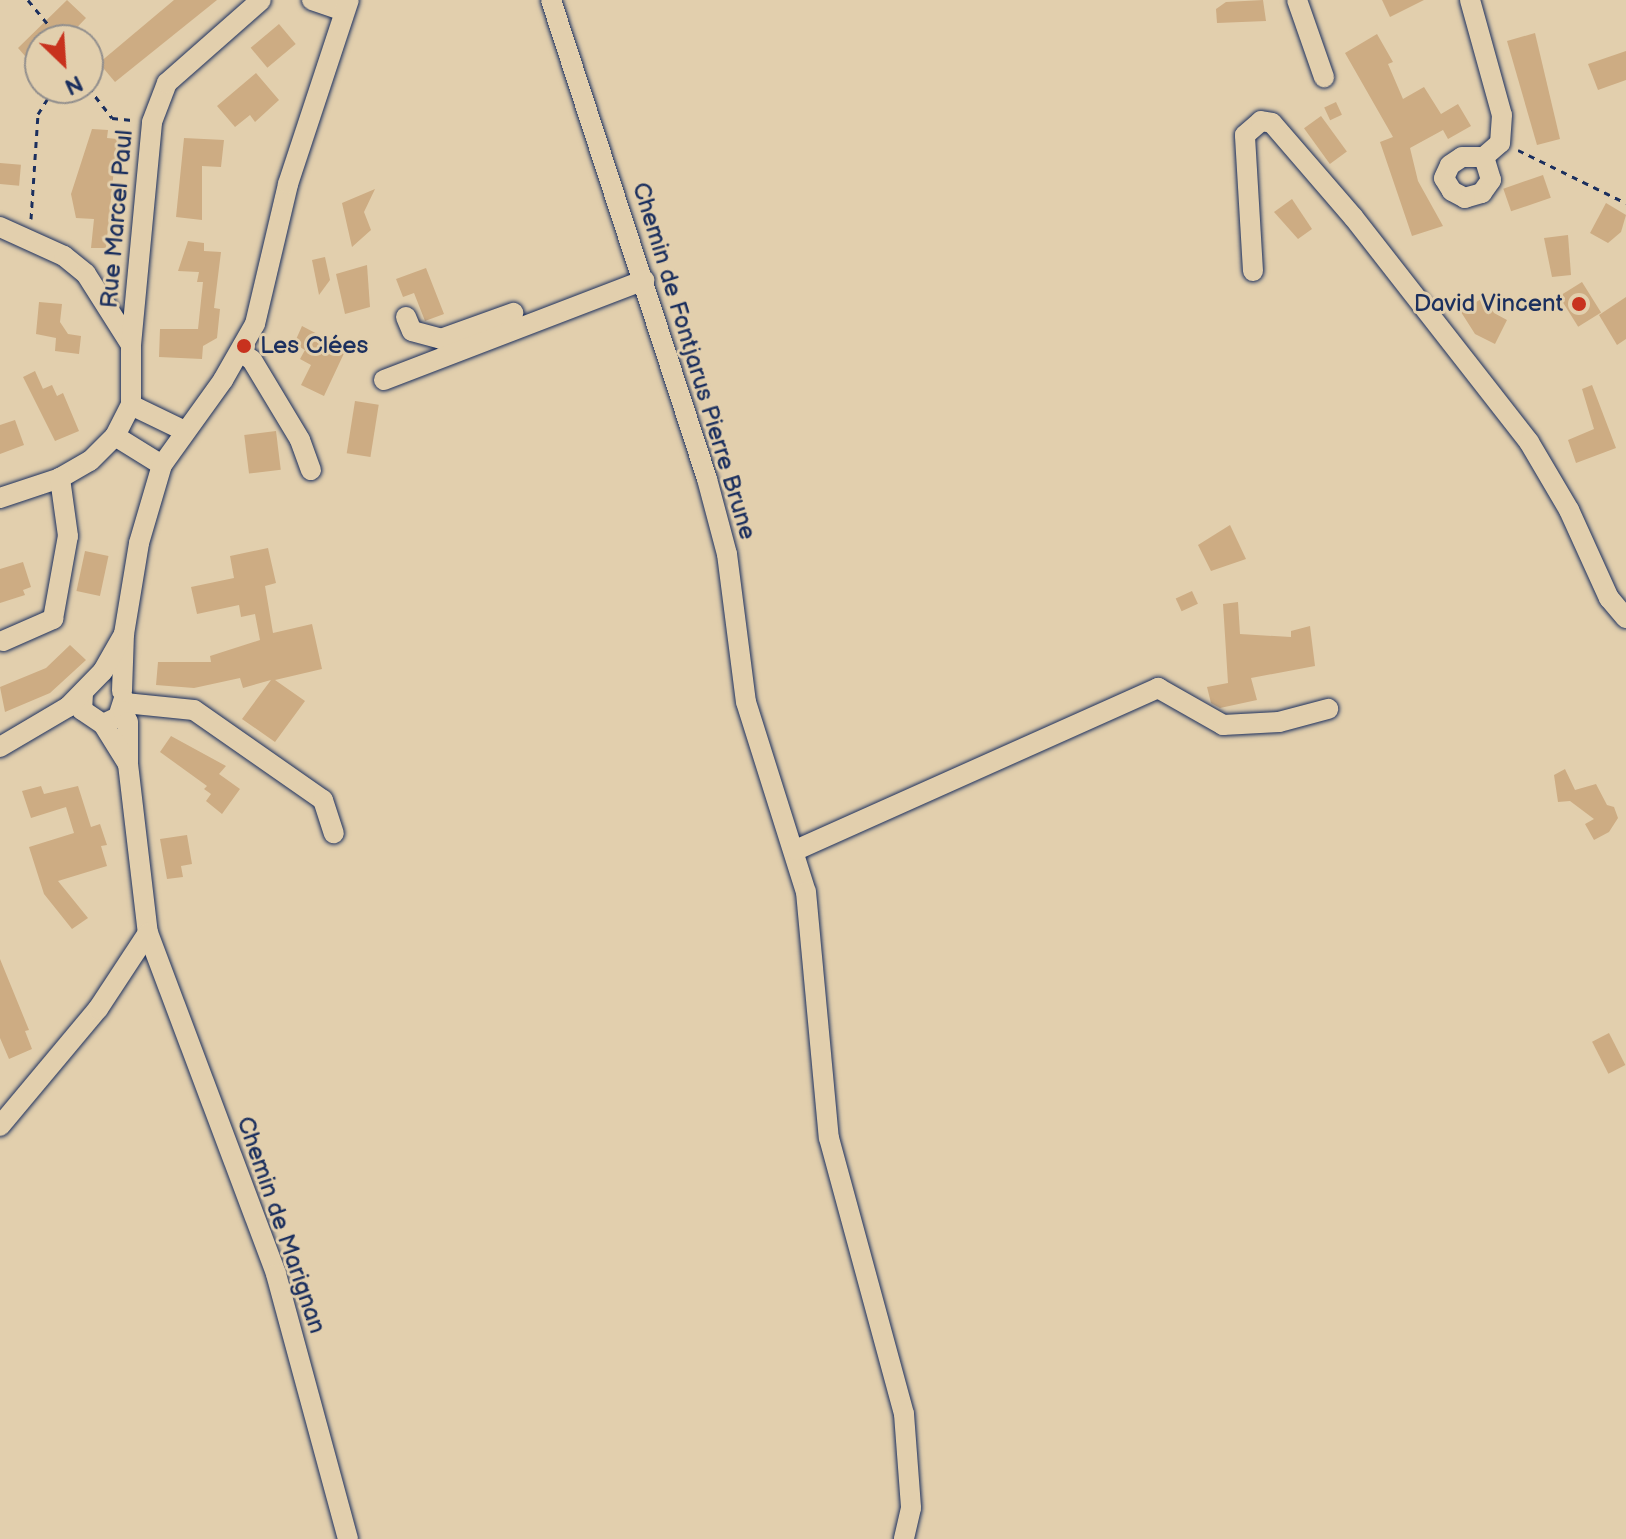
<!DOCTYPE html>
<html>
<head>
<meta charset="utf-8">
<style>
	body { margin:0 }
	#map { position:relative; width:1626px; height:1539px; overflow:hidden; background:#e2cfad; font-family:"Balsamiq Sans",sans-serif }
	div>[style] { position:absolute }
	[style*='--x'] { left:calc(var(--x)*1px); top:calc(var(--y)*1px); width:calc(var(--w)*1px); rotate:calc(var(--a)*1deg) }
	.building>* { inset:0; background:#cdac83; transform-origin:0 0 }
	.path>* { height:3px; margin-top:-1.5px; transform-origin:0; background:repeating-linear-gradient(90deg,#1b2f5e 0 6px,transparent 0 12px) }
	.roads { filter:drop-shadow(0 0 2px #1b2f5e) drop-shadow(0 0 2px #1b2f5e) }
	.minor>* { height:20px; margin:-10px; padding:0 10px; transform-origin:10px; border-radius:10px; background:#e2cfad }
	.dots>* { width:22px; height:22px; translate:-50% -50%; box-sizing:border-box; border:4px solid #e2cfad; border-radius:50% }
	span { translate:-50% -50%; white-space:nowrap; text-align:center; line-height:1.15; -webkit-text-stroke:6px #e2cfad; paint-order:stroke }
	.street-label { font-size:24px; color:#1b2f5e }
	.poi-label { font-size:24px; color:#1b2f5e }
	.right { translate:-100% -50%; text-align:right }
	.left { translate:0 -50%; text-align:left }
	.north { position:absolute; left:24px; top:24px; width:80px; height:80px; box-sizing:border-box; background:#e2cfad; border:2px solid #928f8d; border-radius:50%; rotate:155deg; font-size:22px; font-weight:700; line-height:32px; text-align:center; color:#1b2f5e }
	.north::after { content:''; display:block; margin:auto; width:28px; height:36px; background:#c8321e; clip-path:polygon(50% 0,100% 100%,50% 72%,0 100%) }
</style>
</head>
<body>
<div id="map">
	<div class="building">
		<i style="clip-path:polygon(67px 0,86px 18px,65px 40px,40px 40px,40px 73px,18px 48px)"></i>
		<i style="clip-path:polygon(174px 0,217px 0,115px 82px,99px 63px)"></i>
		<i style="clip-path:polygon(1263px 0,1266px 21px,1217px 23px,1216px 9px,1226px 2px)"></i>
		<i style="clip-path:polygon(1382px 0,1424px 0,1390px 17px)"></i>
		<i style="left:279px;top:24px;width:26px;height:37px;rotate:50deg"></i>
		<i style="clip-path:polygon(1535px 33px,1560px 139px,1537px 145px,1507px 41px)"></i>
		<i style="clip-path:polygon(1377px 34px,1393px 62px,1388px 64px,1403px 99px,1424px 87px,1441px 114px,1458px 104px,1471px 126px,1448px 139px,1443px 130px,1410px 148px,1418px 181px,1443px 226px,1412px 236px,1380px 142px,1393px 137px,1345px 53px)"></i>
		<i style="clip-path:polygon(1626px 51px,1626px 80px,1598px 90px,1588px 64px)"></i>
		<i style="clip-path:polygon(256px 73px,279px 100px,255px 122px,250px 115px,235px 127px,217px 106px)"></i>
		<i style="left:1336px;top:102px;width:14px;height:13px;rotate:65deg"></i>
		<i style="left:1321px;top:116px;width:44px;height:21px;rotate:54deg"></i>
		<i style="clip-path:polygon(92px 129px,108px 130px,107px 138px,117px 139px,106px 248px,91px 248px,94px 219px,76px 218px,71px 194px)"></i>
		<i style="clip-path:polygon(184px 138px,224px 140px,221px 167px,202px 166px,202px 220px,176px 217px)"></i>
		<i style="left:0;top:163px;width:21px;height:21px;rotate:5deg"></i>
		<i style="left:1543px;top:175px;width:24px;height:42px;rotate:71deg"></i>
		<i style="clip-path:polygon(375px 189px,364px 212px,371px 230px,352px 247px,342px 203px)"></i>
		<i style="clip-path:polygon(1292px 199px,1312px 229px,1298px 239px,1274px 212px)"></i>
		<i style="clip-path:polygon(1606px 203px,1626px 215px,1621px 232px,1608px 243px,1590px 233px)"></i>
		<i style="clip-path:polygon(1568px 235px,1571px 275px,1552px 277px,1544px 238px)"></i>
		<i style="clip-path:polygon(188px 241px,204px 243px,204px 251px,221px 252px,214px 308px,220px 309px,217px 338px,203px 346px,202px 359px,159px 357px,160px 329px,198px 329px,203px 282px,197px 282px,199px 272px,178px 271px)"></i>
		<i style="clip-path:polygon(325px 257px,330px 280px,319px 295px,312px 260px)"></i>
		<i style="clip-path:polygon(367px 265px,370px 307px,345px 314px,336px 274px)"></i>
		<i style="clip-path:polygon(426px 268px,444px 314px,425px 321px,414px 293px,403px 297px,396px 279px)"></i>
		<i style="left:1582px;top:282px;width:36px;height:27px;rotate:58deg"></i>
		<i style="clip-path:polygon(1484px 297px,1494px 313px,1507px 320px,1495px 344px,1475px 334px,1461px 312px)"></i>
		<i style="clip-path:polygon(1626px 297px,1626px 339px,1617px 345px,1599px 315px)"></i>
		<i style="clip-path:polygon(39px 302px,62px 304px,60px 322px,68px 334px,81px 336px,79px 354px,55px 351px,56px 338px,36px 334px)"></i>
		<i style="clip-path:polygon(302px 326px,346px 349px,324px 396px,301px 385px,311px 365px,300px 359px,305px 350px,294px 344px)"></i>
		<i style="clip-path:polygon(35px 371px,43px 389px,38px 391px,52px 385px,57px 396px,63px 393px,79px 431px,55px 441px,23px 377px)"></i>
		<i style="clip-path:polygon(1592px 385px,1616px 448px,1576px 463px,1568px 440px,1594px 429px,1582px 389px)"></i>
		<i style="left:355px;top:401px;width:24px;height:53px;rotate:9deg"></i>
		<i style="clip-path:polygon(15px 420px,24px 445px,0 454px,0 425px)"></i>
		<i style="left:276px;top:431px;width:39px;height:32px;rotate:83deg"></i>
		<i style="clip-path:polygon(1230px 525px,1246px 559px,1211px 571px,1198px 545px)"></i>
		<i style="clip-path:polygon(268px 548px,276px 583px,265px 586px,273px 633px,312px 624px,322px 669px,275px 680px,305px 701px,275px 742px,242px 719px,271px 680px,243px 688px,240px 678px,194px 688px,156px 685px,158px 662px,211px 662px,210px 656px,260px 640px,255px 614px,241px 617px,239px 605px,197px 614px,191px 587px,234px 578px,230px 556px)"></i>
		<i style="left:85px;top:551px;width:24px;height:41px;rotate:12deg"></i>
		<i style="clip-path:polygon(23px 562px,31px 587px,23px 590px,25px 595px,0 603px,0 569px)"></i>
		<i style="left:1192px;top:591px;width:14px;height:18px;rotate:65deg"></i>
		<i style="clip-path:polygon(1238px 602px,1240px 634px,1291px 637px,1291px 631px,1310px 626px,1315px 666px,1251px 678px,1257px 700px,1220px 708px,1211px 703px,1207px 687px,1228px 683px,1223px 604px)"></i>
		<i style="clip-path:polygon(70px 645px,86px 660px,50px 693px,5px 712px,0 687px,46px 668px)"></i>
		<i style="clip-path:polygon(171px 736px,226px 766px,219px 774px,240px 789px,222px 814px,206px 801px,211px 794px,204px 789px,207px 786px,160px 752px)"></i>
		<i style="clip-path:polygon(1565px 769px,1575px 790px,1596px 784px,1607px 805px,1614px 807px,1618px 818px,1609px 832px,1594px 840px,1585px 824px,1594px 819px,1570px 801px,1558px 802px,1554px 775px)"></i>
		<i style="clip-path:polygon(41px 786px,44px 794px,78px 786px,91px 827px,100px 824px,107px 845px,101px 846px,107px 866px,58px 881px,88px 918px,72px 929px,44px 894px,29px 847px,74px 833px,66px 807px,31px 818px,22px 791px)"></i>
		<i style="clip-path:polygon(187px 835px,192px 864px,181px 866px,183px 877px,167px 879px,160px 839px)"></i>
		<i style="clip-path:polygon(0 959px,29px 1030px,25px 1031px,32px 1049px,9px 1059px,0 1038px)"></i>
		<i style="left:1609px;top:1033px;width:36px;height:19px;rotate:63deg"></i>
	</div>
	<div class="path">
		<i style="--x:28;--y:0;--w:52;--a:50.5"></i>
		<i style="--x:88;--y:87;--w:39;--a:52"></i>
		<i style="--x:112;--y:118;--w:20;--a:6"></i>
		<i style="--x:1518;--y:150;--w:120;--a:26.1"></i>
		<i style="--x:31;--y:219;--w:105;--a:-86.2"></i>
		<i style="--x:38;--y:114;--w:31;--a:-58"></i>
	</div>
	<div class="roads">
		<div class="minor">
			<i style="--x:312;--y:0;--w:34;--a:19"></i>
			<i style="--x:551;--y:0;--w:504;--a:71.96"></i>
			<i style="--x:707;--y:479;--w:78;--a:75.1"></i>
			<i style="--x:727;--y:554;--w:149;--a:82.7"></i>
			<i style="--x:746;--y:702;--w:199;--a:72.5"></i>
			<i style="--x:806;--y:892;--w:247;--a:84.7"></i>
			<i style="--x:829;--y:1138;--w:286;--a:74.8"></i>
			<i style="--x:904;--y:1414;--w:94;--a:85.7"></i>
			<i style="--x:911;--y:1508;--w:32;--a:103"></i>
			<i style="--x:1297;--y:0;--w:82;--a:70.7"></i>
			<i style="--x:1470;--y:0;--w:119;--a:74.5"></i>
			<i style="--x:1502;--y:115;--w:28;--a:94"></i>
			<i style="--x:1500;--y:143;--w:21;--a:139"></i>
			<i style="--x:1484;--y:157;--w:24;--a:73"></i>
			<i style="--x:1491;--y:180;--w:16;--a:125"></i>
			<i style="--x:1482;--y:193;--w:18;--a:164"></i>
			<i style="--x:1465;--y:198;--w:15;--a:-152"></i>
			<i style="--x:1452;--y:191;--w:15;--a:-122"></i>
			<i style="--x:1444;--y:178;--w:14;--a:-65"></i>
			<i style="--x:1450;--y:165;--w:14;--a:-34"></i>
			<i style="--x:1462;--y:157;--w:22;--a:0"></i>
			<i style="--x:0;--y:227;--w:70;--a:24.4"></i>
			<i style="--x:64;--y:256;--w:28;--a:39"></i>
			<i style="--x:86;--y:274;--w:84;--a:57.6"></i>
			<i style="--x:1253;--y:271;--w:136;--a:-93.4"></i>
			<i style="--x:1245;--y:135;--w:21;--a:-41"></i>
			<i style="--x:1261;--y:121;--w:11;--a:10"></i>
			<i style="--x:1272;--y:123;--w:125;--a:49.2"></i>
			<i style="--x:1354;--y:218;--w:284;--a:52"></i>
			<i style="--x:1529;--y:442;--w:79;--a:59.5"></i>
			<i style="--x:1569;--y:510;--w:97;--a:65.6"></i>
			<i style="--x:1609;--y:598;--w:26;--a:50"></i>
			<i style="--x:406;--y:317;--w:15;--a:67"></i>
			<i style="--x:412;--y:331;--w:30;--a:15"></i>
			<i style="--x:441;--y:339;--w:77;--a:-19.9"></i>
			<i style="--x:240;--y:352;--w:14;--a:34"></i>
			<i style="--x:252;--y:360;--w:93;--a:59"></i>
			<i style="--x:300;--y:440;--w:32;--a:70"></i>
			<i style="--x:384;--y:380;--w:279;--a:-21"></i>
			<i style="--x:131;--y:405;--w:58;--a:25.7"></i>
			<i style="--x:115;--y:436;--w:55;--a:31.7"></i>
			<i style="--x:0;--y:498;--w:63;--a:-18.4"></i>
			<i style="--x:60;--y:478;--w:34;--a:-30"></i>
			<i style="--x:90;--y:461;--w:35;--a:-45"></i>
			<i style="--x:115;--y:436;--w:35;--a:-63"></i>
			<i style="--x:131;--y:405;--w:60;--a:-90"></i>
			<i style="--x:131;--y:345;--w:224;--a:-84.6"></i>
			<i style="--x:152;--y:122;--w:42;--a:-69"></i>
			<i style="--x:167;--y:83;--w:125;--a:-41.4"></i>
			<i style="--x:3;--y:641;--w:55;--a:-23.7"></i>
			<i style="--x:53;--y:619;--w:84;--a:-79.8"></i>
			<i style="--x:68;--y:536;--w:59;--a:-97.9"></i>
			<i style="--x:122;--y:691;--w:57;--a:-88"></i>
			<i style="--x:124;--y:634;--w:92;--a:-80.6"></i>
			<i style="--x:139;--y:543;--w:81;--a:-73.6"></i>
			<i style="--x:162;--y:465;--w:105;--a:-54.3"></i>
			<i style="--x:223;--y:380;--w:64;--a:-60.3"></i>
			<i style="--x:255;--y:324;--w:144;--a:-76.7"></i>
			<i style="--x:288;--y:184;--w:194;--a:-71.7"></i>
			<i style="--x:83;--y:693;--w:17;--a:93"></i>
			<i style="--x:82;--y:710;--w:25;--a:34"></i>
			<i style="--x:103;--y:724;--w:17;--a:-25"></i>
			<i style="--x:118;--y:717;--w:19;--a:-72"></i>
			<i style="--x:125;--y:703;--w:69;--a:5.8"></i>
			<i style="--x:194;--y:710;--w:157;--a:34.9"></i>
			<i style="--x:323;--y:800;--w:35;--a:72"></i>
			<i style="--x:123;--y:711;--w:12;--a:66"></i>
			<i style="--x:128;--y:722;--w:42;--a:90"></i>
			<i style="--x:128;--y:764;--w:170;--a:83.3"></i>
			<i style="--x:148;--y:933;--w:364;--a:69.4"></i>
			<i style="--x:276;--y:1274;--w:275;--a:74.8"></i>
			<i style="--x:103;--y:724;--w:47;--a:58"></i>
			<i style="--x:0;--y:747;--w:79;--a:-30.5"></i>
			<i style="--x:68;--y:707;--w:50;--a:-45.8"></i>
			<i style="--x:103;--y:671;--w:43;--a:-60.4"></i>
			<i style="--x:796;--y:850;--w:397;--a:-24.1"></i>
			<i style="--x:1158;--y:688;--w:75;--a:29.6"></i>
			<i style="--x:1223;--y:725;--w:56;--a:-3.1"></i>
			<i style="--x:1279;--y:722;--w:51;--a:-14.9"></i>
			<i style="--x:0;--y:1126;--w:153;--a:-50.1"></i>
			<i style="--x:98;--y:1009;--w:91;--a:-56.7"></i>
		</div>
	</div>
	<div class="dots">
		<i style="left:1579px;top:304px;background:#c8321e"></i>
		<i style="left:244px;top:346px;background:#c8321e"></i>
	</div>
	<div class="street-label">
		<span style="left:117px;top:219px;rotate:-85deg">Rue Marcel Paul</span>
		<span style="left:694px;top:361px;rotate:73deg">Chemin de Fontjarus Pierre Brune</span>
		<span style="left:281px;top:1225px;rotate:71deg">Chemin de Marignan</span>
	</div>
	<div class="poi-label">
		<span class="right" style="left:1563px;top:304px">David Vincent</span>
		<span class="left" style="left:260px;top:346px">Les Clées</span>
	</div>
	<div class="north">N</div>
</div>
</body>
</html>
